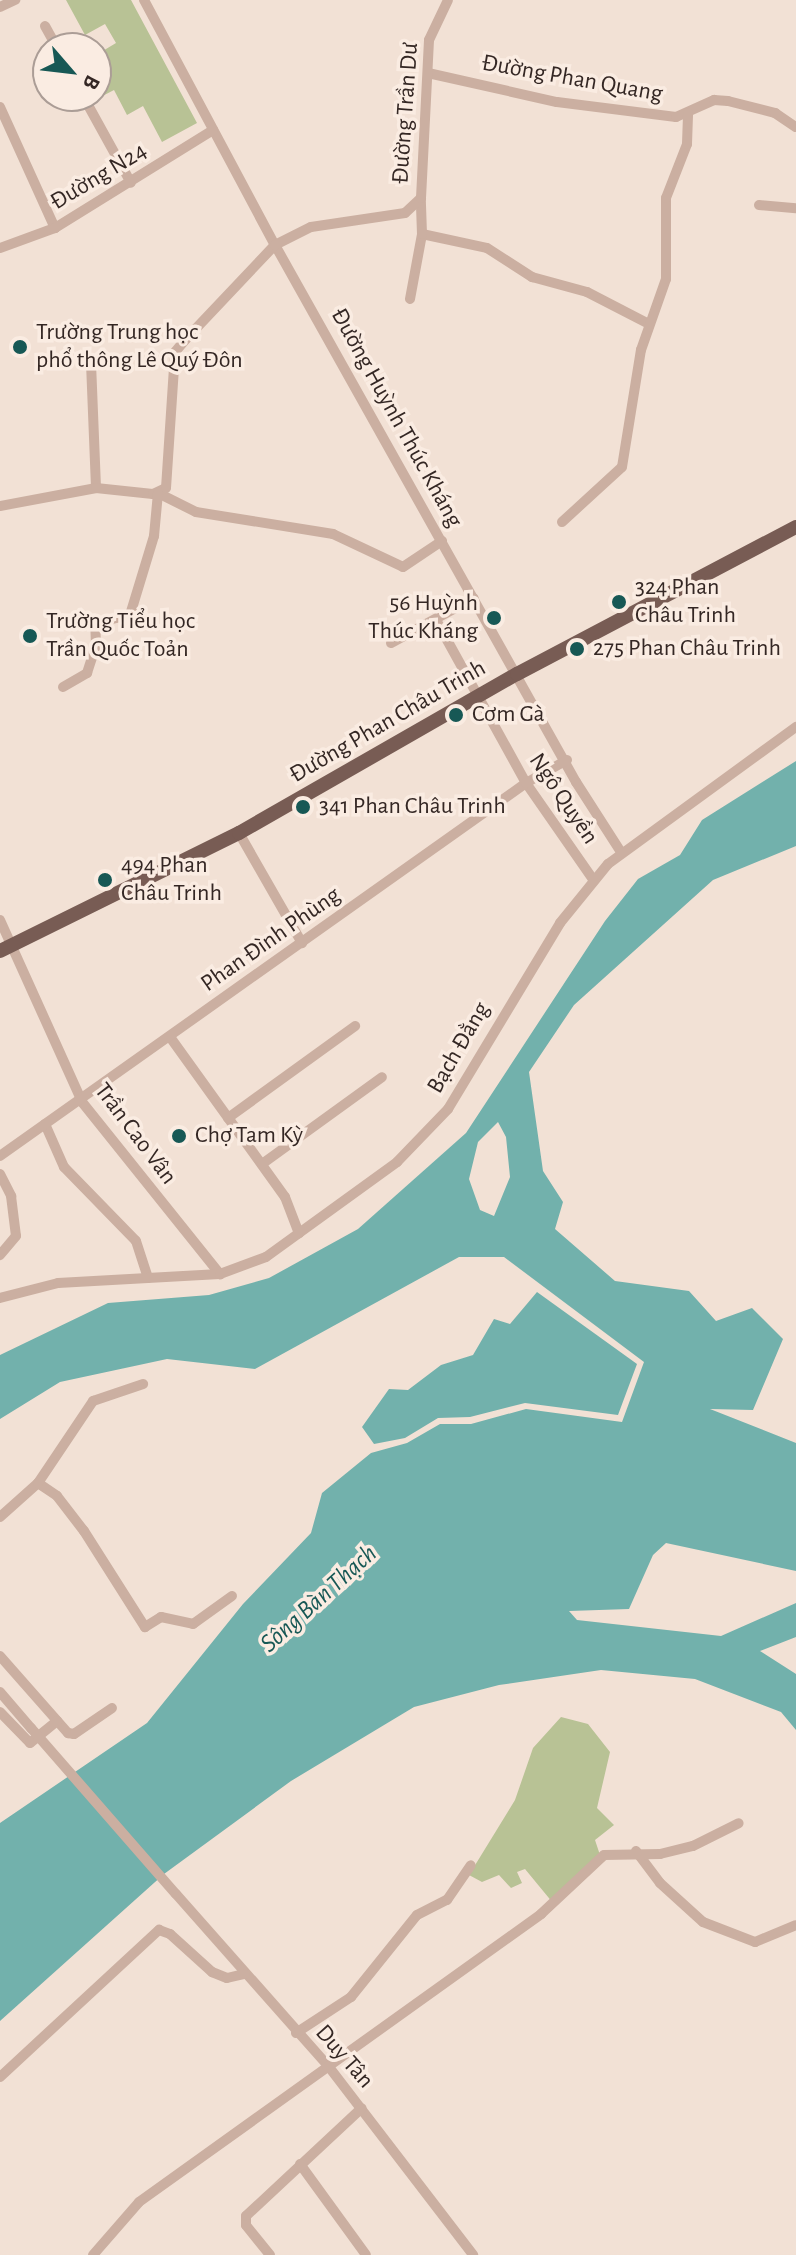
<!DOCTYPE html>
<html>
<head>
<meta charset="utf-8">
<style>
	body { margin:0 }
	#map { position:relative; width:796px; height:2255px; overflow:hidden; background:#f2e1d5; font-family:"Alegreya Sans",sans-serif }
	div>[style] { position:absolute }
	[style*='--x'] { left:calc(var(--x)*1px); top:calc(var(--y)*1px); width:calc(var(--w)*1px); rotate:calc(var(--a)*1deg) }
	.green>* { inset:0; background:#b8c295 }
	.water>* { inset:0; background:#72b1ac }
	.minor>* { height:10px; margin:-5px; padding:0 5px; transform-origin:5px; border-radius:5px; background:#cbafa1 }
	.major>* { height:14px; margin:-7px; padding:0 7px; transform-origin:7px; border-radius:7px; background:#785c54 }
	.minor-bridge>* { height:10px; margin:-5px; padding:0 5px; transform-origin:5px; border-radius:5px; background:#cbafa1 }
	.dots>* { width:22px; height:22px; translate:-50% -50%; box-sizing:border-box; border:4px solid #faece2; border-radius:50% }
	span { translate:-50% -50%; white-space:nowrap; text-align:center; line-height:1.15; -webkit-text-stroke:7px #faece2; paint-order:stroke }
	.street-label { font-size:24px; color:#342724 }
	.poi-label { font-size:24px; color:#342724 }
	.left { translate:0 -50%; text-align:left }
	.right { translate:-100% -50%; text-align:right }
	.water-label { font-size:26px; color:#175855; font-style:italic }
	.north { position:absolute; left:32px; top:32px; width:80px; height:80px; box-sizing:border-box; background:#faece2; border:2px solid #ab9d96; border-radius:50%; rotate:118deg; font-size:22px; font-weight:700; line-height:32px; text-align:center; color:#342724 }
	.north::after { content:''; display:block; margin:auto; width:28px; height:36px; background:#175855; clip-path:polygon(50% 0,100% 100%,50% 72%,0 100%) }
</style>
</head>
<body>
<div id="map">
	<div class="green">
		<i style="clip-path:polygon(66px 0,131px 0,197px 123px,162px 142px,143px 106px,127px 115px,114px 90px,89px 103px,85px 96px,96px 96px,96px 55px,116px 43px,105px 24px,85px 35px)"></i>
		<i style="clip-path:polygon(561px 1717px,588px 1724px,610px 1752px,597px 1808px,614px 1825px,595px 1840px,600px 1855px,553px 1903px,525px 1869px,517px 1872px,522px 1883px,511px 1888px,499px 1875px,482px 1882px,469px 1875px,515px 1800px,533px 1748px)"></i>
	</div>
	<div class="water">
		<i style="clip-path:polygon(evenodd,796px 761px,796px 846px,713px 880px,574px 1005px,529px 1072px,543px 1171px,563px 1202px,555px 1229px,615px 1281px,689px 1291px,716px 1321px,752px 1308px,783px 1339px,753px 1410px,710px 1409px,796px 1443px,796px 1571px,666px 1543px,653px 1555px,629px 1609px,569px 1611px,577px 1620px,721px 1636px,796px 1603px,796px 1637px,760px 1651px,796px 1674px,796px 1730px,781px 1712px,695px 1679px,601px 1670px,499px 1685px,414px 1707px,291px 1781px,164px 1874px,0 2021px,0 1823px,147px 1723px,243px 1604px,311px 1533px,322px 1493px,371px 1453px,407px 1443px,440px 1424px,471px 1424px,526px 1409px,622px 1422px,644px 1362px,504px 1257px,459px 1257px,255px 1369px,167px 1359px,60px 1382px,0 1419px,0 1355px,108px 1303px,209px 1295px,269px 1278px,358px 1229px,466px 1133px,605px 921px,638px 879px,680px 855px,702px 820px,796px 761px,498px 1122px,506px 1137px,510px 1177px,494px 1216px,480px 1210px,469px 1179px,478px 1142px,498px 1122px)"></i>
		<i style="clip-path:polygon(537px 1292px,637px 1364px,618px 1415px,525px 1403px,470px 1417px,438px 1418px,405px 1438px,374px 1444px,362px 1427px,389px 1389px,408px 1390px,441px 1365px,473px 1355px,494px 1319px,510px 1324px)"></i>
	</div>
	<div class="minor">
		<i style="--x:144;--y:0;--w:278;--a:61.9"></i>
		<i style="--x:275;--y:245;--w:616;--a:60.73"></i>
		<i style="--x:576;--y:782;--w:83;--a:57.3"></i>
		<i style="--x:0;--y:7;--w:17;--a:-25"></i>
		<i style="--x:45;--y:26;--w:25;--a:61"></i>
		<i style="--x:428;--y:73;--w:132;--a:12.7"></i>
		<i style="--x:557;--y:102;--w:120;--a:7.2"></i>
		<i style="--x:676;--y:117;--w:42;--a:-24.1"></i>
		<i style="--x:714;--y:100;--w:14;--a:4"></i>
		<i style="--x:728;--y:101;--w:49;--a:14.3"></i>
		<i style="--x:775;--y:113;--w:25;--a:34"></i>
		<i style="--x:83;--y:96;--w:99;--a:61.1"></i>
		<i style="--x:0;--y:107;--w:133;--a:65.6"></i>
		<i style="--x:759;--y:205;--w:37;--a:5"></i>
		<i style="--x:422;--y:234;--w:66;--a:12.2"></i>
		<i style="--x:487;--y:248;--w:54;--a:32.8"></i>
		<i style="--x:532;--y:277;--w:57;--a:15.3"></i>
		<i style="--x:587;--y:292;--w:70;--a:27.3"></i>
		<i style="--x:0;--y:248;--w:59;--a:-20"></i>
		<i style="--x:55;--y:228;--w:186;--a:-31.8"></i>
		<i style="--x:410;--y:299;--w:66;--a:-79.5"></i>
		<i style="--x:422;--y:234;--w:36;--a:-92"></i>
		<i style="--x:91;--y:363;--w:125;--a:87.7"></i>
		<i style="--x:158;--y:493;--w:42;--a:26.6"></i>
		<i style="--x:196;--y:512;--w:139;--a:9.1"></i>
		<i style="--x:333;--y:534;--w:77;--a:25.2"></i>
		<i style="--x:403;--y:567;--w:47;--a:-33.7"></i>
		<i style="--x:0;--y:506;--w:98;--a:-10.6"></i>
		<i style="--x:96;--y:488;--w:57;--a:6"></i>
		<i style="--x:153;--y:494;--w:14;--a:-25"></i>
		<i style="--x:166;--y:488;--w:136;--a:-86.2"></i>
		<i style="--x:175;--y:352;--w:17;--a:-50"></i>
		<i style="--x:186;--y:339;--w:129;--a:-46.6"></i>
		<i style="--x:275;--y:245;--w:40;--a:-26.6"></i>
		<i style="--x:311;--y:227;--w:95;--a:-8.5"></i>
		<i style="--x:405;--y:213;--w:22;--a:-43"></i>
		<i style="--x:421;--y:198;--w:158;--a:-87.1"></i>
		<i style="--x:429;--y:40;--w:44;--a:-64.6"></i>
		<i style="--x:562;--y:522;--w:81;--a:-42.5"></i>
		<i style="--x:622;--y:467;--w:119;--a:-80.8"></i>
		<i style="--x:641;--y:350;--w:75;--a:-70.6"></i>
		<i style="--x:666;--y:279;--w:81;--a:-90"></i>
		<i style="--x:666;--y:198;--w:58;--a:-68.7"></i>
		<i style="--x:687;--y:144;--w:31;--a:-88"></i>
		<i style="--x:436;--y:620;--w:186;--a:61.1"></i>
		<i style="--x:526;--y:783;--w:119;--a:55.2"></i>
		<i style="--x:391;--y:643;--w:94;--a:-28.5"></i>
		<i style="--x:63;--y:687;--w:28;--a:-30"></i>
		<i style="--x:87;--y:673;--w:28;--a:-72"></i>
		<i style="--x:96;--y:646;--w:23;--a:-92"></i>
		<i style="--x:95;--y:623;--w:36;--a:-13"></i>
		<i style="--x:130;--y:615;--w:83;--a:-73.1"></i>
		<i style="--x:154;--y:536;--w:43;--a:-84.7"></i>
		<i style="--x:239;--y:833;--w:127;--a:60.2"></i>
		<i style="--x:0;--y:920;--w:200;--a:65.7"></i>
		<i style="--x:82;--y:1102;--w:221;--a:51.3"></i>
		<i style="--x:170;--y:1037;--w:197;--a:54.3"></i>
		<i style="--x:285;--y:1197;--w:39;--a:69"></i>
		<i style="--x:228;--y:1118;--w:157;--a:-35.9"></i>
		<i style="--x:45;--y:1124;--w:47;--a:66.2"></i>
		<i style="--x:64;--y:1167;--w:103;--a:45.8"></i>
		<i style="--x:136;--y:1241;--w:39;--a:72"></i>
		<i style="--x:0;--y:1156;--w:645;--a:-35.34"></i>
		<i style="--x:526;--y:783;--w:47;--a:-29.3"></i>
		<i style="--x:262;--y:1164;--w:148;--a:-35.9"></i>
		<i style="--x:0;--y:1174;--w:25;--a:63"></i>
		<i style="--x:11;--y:1196;--w:40;--a:82.9"></i>
		<i style="--x:16;--y:1236;--w:25;--a:130"></i>
		<i style="--x:0;--y:1298;--w:60;--a:-14.5"></i>
		<i style="--x:58;--y:1283;--w:162;--a:-3.2"></i>
		<i style="--x:220;--y:1274;--w:49;--a:-20.3"></i>
		<i style="--x:266;--y:1257;--w:162;--a:-35.9"></i>
		<i style="--x:397;--y:1162;--w:74;--a:-46.1"></i>
		<i style="--x:448;--y:1109;--w:217;--a:-58.9"></i>
		<i style="--x:560;--y:923;--w:76;--a:-50.9"></i>
		<i style="--x:608;--y:864;--w:233;--a:-36.1"></i>
		<i style="--x:38;--y:1483;--w:23;--a:34"></i>
		<i style="--x:57;--y:1496;--w:44;--a:52.4"></i>
		<i style="--x:84;--y:1531;--w:114;--a:57.6"></i>
		<i style="--x:145;--y:1627;--w:19;--a:-32"></i>
		<i style="--x:161;--y:1617;--w:33;--a:12"></i>
		<i style="--x:193;--y:1624;--w:48;--a:-35.7"></i>
		<i style="--x:0;--y:1517;--w:51;--a:-41.8"></i>
		<i style="--x:38;--y:1483;--w:99;--a:-56.1"></i>
		<i style="--x:93;--y:1401;--w:53;--a:-18.8"></i>
		<i style="--x:0;--y:1656;--w:103;--a:48.6"></i>
		<i style="--x:68;--y:1733;--w:6;--a:9"></i>
		<i style="--x:74;--y:1734;--w:46;--a:-34.4"></i>
		<i style="--x:0;--y:1692;--w:48;--a:49.3"></i>
		<i style="--x:0;--y:1712;--w:43;--a:45.9"></i>
		<i style="--x:30;--y:1743;--w:35;--a:-39"></i>
		<i style="--x:636;--y:1851;--w:40;--a:53"></i>
		<i style="--x:660;--y:1883;--w:58;--a:42.2"></i>
		<i style="--x:703;--y:1922;--w:56;--a:21"></i>
		<i style="--x:755;--y:1942;--w:44;--a:-22.5"></i>
		<i style="--x:176;--y:1894;--w:231;--a:48.5"></i>
		<i style="--x:329;--y:2067;--w:237;--a:52.5"></i>
		<i style="--x:296;--y:2033;--w:66;--a:-33.2"></i>
		<i style="--x:351;--y:1997;--w:105;--a:-51.2"></i>
		<i style="--x:417;--y:1915;--w:34;--a:-27"></i>
		<i style="--x:447;--y:1900;--w:42;--a:-55.6"></i>
		<i style="--x:0;--y:2077;--w:217;--a:-42.8"></i>
		<i style="--x:159;--y:1930;--w:12;--a:20"></i>
		<i style="--x:170;--y:1934;--w:57;--a:42.1"></i>
		<i style="--x:212;--y:1972;--w:16;--a:22"></i>
		<i style="--x:227;--y:1978;--w:18;--a:-13"></i>
		<i style="--x:300;--y:2164;--w:112;--a:54"></i>
		<i style="--x:93;--y:2255;--w:70;--a:-49"></i>
		<i style="--x:139;--y:2202;--w:495;--a:-35.6"></i>
		<i style="--x:541;--y:1914;--w:86;--a:-43.1"></i>
		<i style="--x:604;--y:1855;--w:56;--a:-1"></i>
		<i style="--x:660;--y:1854;--w:34;--a:-14"></i>
		<i style="--x:693;--y:1846;--w:51;--a:-26.6"></i>
		<i style="--x:270;--y:2255;--w:38;--a:-129"></i>
		<i style="--x:246;--y:2225;--w:9;--a:-90"></i>
		<i style="--x:246;--y:2216;--w:158;--a:-43"></i>
	</div>
	<div class="major">
		<i style="--x:0;--y:951;--w:267;--a:-26.3"></i>
		<i style="--x:239;--y:833;--w:320;--a:-29.8"></i>
		<i style="--x:517;--y:674;--w:315;--a:-27.8"></i>
	</div>
	<div class="minor-bridge">
		<i style="--x:31;--y:1728;--w:220;--a:48.9"></i>
	</div>
	<div class="dots">
		<i style="left:20px;top:347px;background:#175855"></i>
		<i style="left:619px;top:602px;background:#175855"></i>
		<i style="left:494px;top:618px;background:#175855"></i>
		<i style="left:30px;top:636px;background:#175855"></i>
		<i style="left:577px;top:649px;background:#175855"></i>
		<i style="left:456px;top:715px;background:#175855"></i>
		<i style="left:303px;top:807px;background:#175855"></i>
		<i style="left:105px;top:880px;background:#175855"></i>
		<i style="left:179px;top:1136px;background:#175855"></i>
	</div>
	<div class="street-label">
		<span style="left:572px;top:79px;rotate:10deg">Đường Phan Quang</span>
		<span style="left:406px;top:113px;rotate:-86deg">Đường Trần Dư</span>
		<span style="left:99px;top:177px;rotate:-31deg">Đường N24</span>
		<span style="left:396px;top:418px;rotate:61deg">Đường Huỳnh Thúc Kháng</span>
		<span style="left:388px;top:722px;rotate:-30deg">Đường Phan Châu Trinh</span>
		<span style="left:563px;top:799px;rotate:56deg">Ngô Quyền</span>
		<span style="left:271px;top:940px;rotate:-35deg">Phan Đình Phùng</span>
		<span style="left:459px;top:1048px;rotate:-60deg">Bạch Đằng</span>
		<span style="left:135px;top:1134px;rotate:53deg">Trần Cao Vân</span>
		<span style="left:344px;top:2057px;rotate:49deg">Duy Tân</span>
	</div>
	<div class="poi-label">
		<span class="left" style="left:36px;top:347px">Trường Trung học<br>phổ thông Lê Quý Đôn</span>
		<span class="left" style="left:635px;top:602px">324 Phan<br>Châu Trinh</span>
		<span class="right" style="left:478px;top:618px">56 Huỳnh<br>Thúc Kháng</span>
		<span class="left" style="left:46px;top:636px">Trường Tiểu học<br>Trần Quốc Toản</span>
		<span class="left" style="left:593px;top:649px">275 Phan Châu Trinh</span>
		<span class="left" style="left:472px;top:715px">Cơm Gà</span>
		<span class="left" style="left:319px;top:807px">341 Phan Châu Trinh</span>
		<span class="left" style="left:121px;top:880px">494 Phan<br>Châu Trinh</span>
		<span class="left" style="left:195px;top:1136px">Chợ Tam Kỳ</span>
	</div>
	<div class="water-label">
		<span style="left:319px;top:1599px;rotate:-42deg">Sông Bàn Thạch</span>
	</div>
	<div class="north">B</div>
</div>
</body>
</html>
